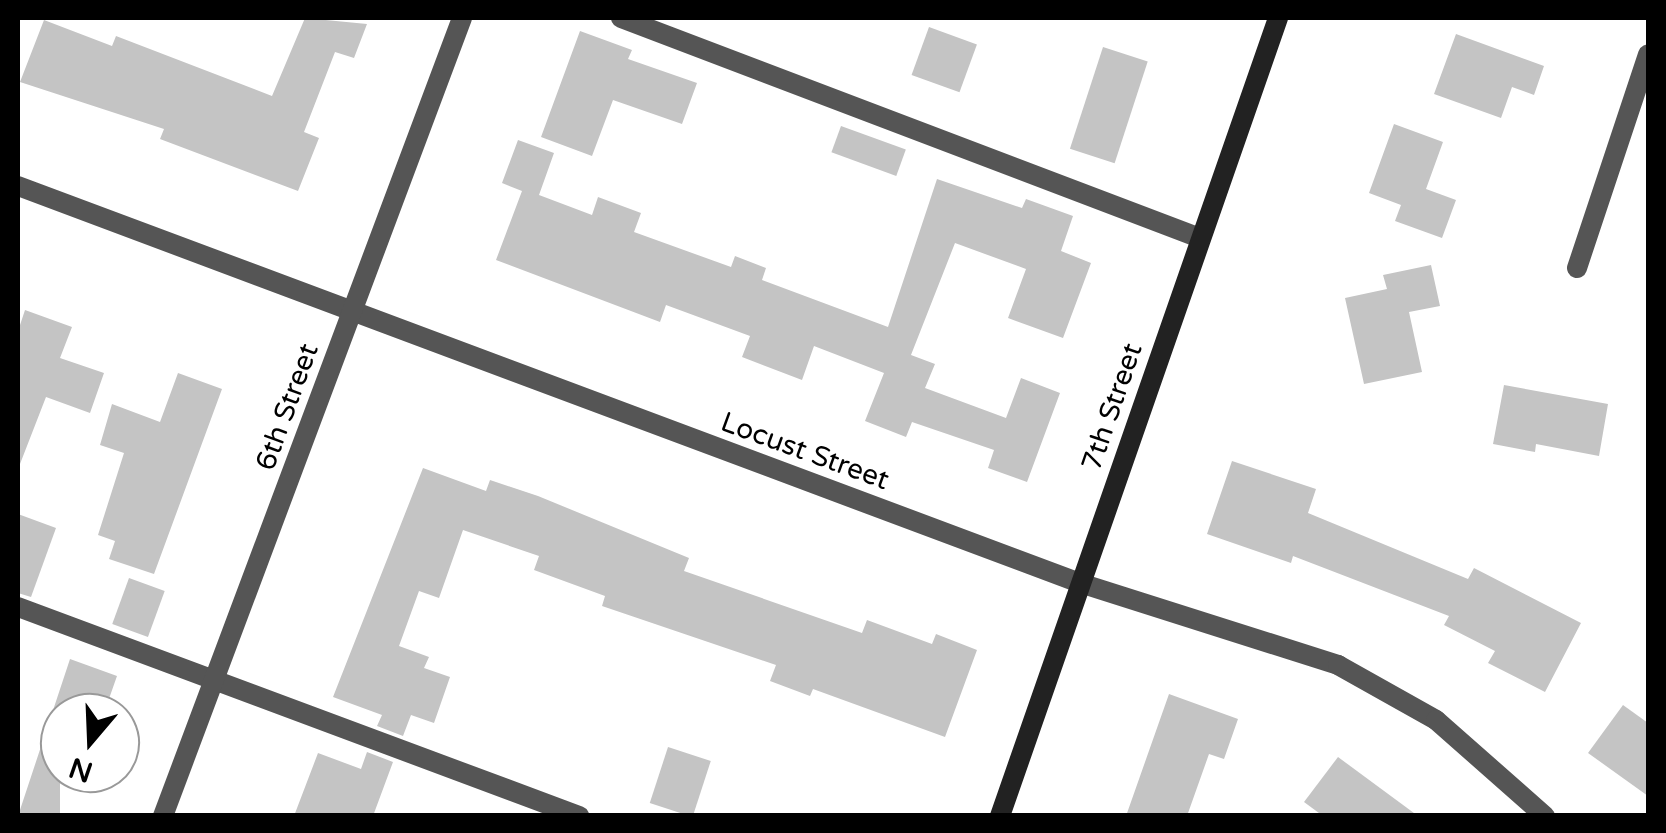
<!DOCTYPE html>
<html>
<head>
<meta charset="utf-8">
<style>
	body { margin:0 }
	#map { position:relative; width:1666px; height:833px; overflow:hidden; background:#fff; font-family:"Varela Round",sans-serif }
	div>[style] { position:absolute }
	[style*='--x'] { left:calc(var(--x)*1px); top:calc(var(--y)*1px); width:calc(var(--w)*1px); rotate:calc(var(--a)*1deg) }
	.building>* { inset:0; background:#c4c4c4; transform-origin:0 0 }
	.lane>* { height:20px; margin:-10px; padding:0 10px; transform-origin:10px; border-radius:10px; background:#555 }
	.street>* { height:20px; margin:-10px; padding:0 10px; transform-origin:10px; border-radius:10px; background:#555 }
	.secondary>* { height:20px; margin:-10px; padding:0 10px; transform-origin:10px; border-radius:10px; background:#222 }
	span { translate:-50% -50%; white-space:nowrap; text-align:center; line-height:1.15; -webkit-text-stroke:8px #fff; paint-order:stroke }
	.street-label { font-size:28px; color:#000 }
	.frame { position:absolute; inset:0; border:20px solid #000; pointer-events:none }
	.north { position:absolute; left:40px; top:693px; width:100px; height:100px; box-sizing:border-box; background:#fff; border:2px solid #999; border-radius:50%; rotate:199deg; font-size:28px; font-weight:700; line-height:40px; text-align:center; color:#000 }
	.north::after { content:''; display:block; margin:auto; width:35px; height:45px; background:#000; clip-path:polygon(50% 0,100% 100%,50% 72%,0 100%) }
</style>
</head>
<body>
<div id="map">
	<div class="building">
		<i style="clip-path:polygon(305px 18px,367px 24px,354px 58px,335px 52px,304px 132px,319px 138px,298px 191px,160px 139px,164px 129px,20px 82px,44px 20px,112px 46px,116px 36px,272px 96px)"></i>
		<i style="left:929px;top:27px;width:51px;height:51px;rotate:20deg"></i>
		<i style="clip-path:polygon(580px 31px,632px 50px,628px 59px,697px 83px,682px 124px,613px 100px,592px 156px,541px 137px)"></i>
		<i style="clip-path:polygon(1456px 34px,1544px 66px,1534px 95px,1512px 87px,1501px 118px,1434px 94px)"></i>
		<i style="left:1103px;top:47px;width:47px;height:107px;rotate:18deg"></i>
		<i style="clip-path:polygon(1394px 124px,1443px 142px,1426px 189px,1456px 200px,1442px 238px,1395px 221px,1401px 205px,1369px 193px)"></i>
		<i style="left:841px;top:126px;width:69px;height:28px;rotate:20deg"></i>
		<i style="clip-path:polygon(518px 140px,554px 153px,539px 195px,592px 215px,598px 197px,641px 213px,634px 232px,731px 267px,735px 256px,766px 268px,762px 280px,888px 327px,937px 179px,1022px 208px,1026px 199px,1073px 216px,1061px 251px,1091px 263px,1063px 338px,1008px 318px,1026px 269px,955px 243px,911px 355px,935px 364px,925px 388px,1006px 418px,1021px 378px,1060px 393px,1027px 482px,988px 468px,994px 450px,912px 422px,906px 437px,865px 421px,884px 373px,814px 346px,802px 380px,742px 357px,750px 336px,666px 305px,660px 322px,496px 260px,522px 191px,502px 183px)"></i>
		<i style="clip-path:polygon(1431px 265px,1440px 306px,1409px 312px,1422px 372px,1364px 384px,1345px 298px,1387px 289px,1383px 275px)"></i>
		<i style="clip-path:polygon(25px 310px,72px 327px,60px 358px,104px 373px,90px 413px,46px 397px,20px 464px,18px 331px)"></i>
		<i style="clip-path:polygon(178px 373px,222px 389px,154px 574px,109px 559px,115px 541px,98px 535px,124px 453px,100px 445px,112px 404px,160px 422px)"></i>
		<i style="clip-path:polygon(1504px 385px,1608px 404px,1599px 456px,1536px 444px,1535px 452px,1493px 444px)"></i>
		<i style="clip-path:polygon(1232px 461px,1316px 489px,1308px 513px,1468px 579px,1474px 568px,1581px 623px,1545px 692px,1488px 663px,1495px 651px,1444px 625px,1449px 616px,1293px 556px,1291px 563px,1207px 534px)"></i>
		<i style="clip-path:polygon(423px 468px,486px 491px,490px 480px,538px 496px,689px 558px,684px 571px,862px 633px,867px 620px,932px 644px,936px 634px,977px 650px,945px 737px,813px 689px,810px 696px,770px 681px,776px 665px,602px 606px,605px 596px,534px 570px,539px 556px,463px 530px,439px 598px,419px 591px,399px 646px,429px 657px,424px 668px,450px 677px,434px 723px,411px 715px,403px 736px,377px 726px,382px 715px,333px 697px)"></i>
		<i style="clip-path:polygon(18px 514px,56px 528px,31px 597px,18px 593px)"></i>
		<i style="left:129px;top:578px;width:38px;height:49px;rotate:20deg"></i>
		<i style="clip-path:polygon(70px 659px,117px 676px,104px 713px,60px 713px,60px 816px,18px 816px)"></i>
		<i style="clip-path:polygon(1169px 694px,1238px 719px,1224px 759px,1209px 754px,1187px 816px,1126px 816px)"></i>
		<i style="clip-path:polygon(1623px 705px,1648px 723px,1648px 796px,1588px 753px)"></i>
		<i style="left:668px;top:747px;width:45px;height:59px;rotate:18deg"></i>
		<i style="clip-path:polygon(367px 752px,393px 762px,373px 816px,294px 816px,318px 753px,361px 769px)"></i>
		<i style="clip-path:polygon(1338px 757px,1418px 816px,1323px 816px,1304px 802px)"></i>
	</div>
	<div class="lane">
		<i style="--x:621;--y:18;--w:619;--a:20.81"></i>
		<i style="--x:18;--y:607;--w:599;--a:20.43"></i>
	</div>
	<div class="street">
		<i style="--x:18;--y:186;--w:1134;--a:20.5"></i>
		<i style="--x:1080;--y:583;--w:271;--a:17.6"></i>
		<i style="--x:1338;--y:665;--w:112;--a:29.3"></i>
		<i style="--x:1436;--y:720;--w:145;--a:41.4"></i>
		<i style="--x:1577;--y:268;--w:225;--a:-71.6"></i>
		<i style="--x:163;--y:816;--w:852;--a:-69.46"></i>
	</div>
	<div class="secondary">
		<i style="--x:1000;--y:816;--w:845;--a:-70.79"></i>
	</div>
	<div class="street-label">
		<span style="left:287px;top:407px;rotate:-70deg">6th Street</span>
		<span style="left:1112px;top:407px;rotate:-71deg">7th Street</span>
		<span style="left:805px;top:451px;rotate:20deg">Locust Street</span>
	</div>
	<div class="frame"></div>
	<div class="north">N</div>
</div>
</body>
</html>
